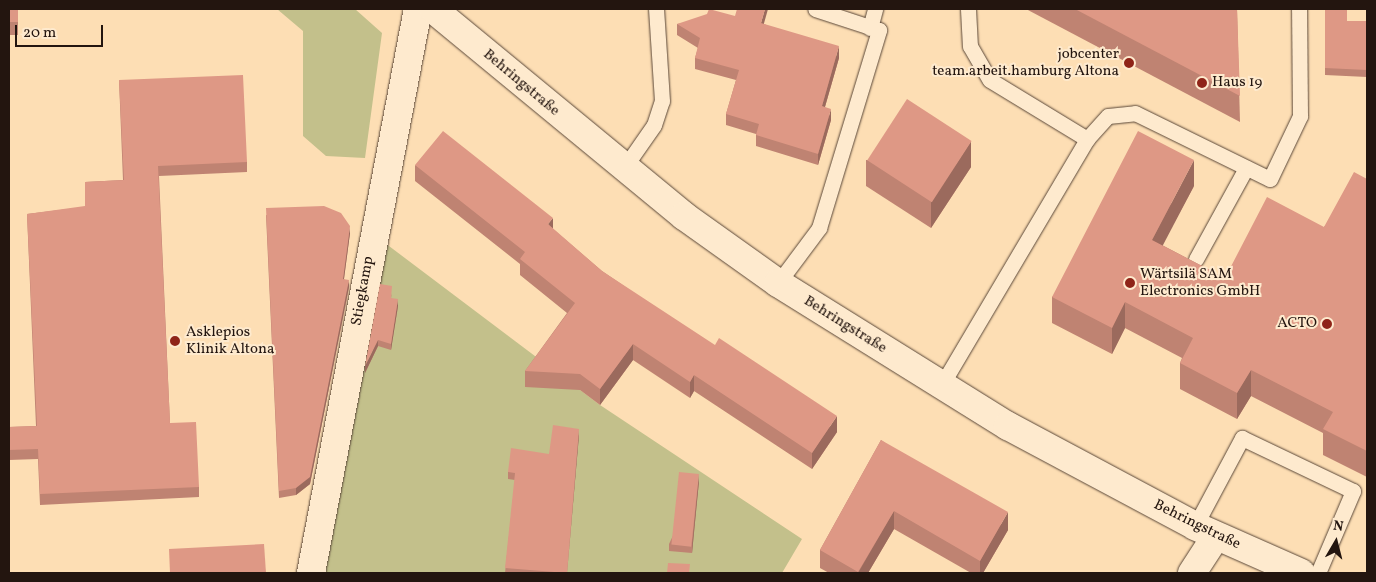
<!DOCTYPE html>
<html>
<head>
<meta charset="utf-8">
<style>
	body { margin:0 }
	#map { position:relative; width:1376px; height:582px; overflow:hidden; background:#fddeb4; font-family:Vollkorn,serif }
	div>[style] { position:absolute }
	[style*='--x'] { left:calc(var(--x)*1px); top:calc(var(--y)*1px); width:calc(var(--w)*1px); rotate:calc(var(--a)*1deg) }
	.green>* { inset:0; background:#c3c08b }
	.roads { filter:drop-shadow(0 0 1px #5a4738) drop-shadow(0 0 1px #5a4738) }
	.lane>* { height:15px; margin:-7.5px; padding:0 7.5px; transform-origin:7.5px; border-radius:7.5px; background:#feeace }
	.street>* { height:28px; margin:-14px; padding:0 14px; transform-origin:14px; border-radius:14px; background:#feeace }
	.secondary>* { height:28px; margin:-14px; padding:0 14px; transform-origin:14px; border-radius:14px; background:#feeace }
	.wall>* { inset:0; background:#bf8372 }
	.shaded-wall>* { inset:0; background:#9b6a5d }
	.building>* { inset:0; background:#de9885; transform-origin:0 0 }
	.dots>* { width:14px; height:14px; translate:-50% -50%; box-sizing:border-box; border:2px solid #feeace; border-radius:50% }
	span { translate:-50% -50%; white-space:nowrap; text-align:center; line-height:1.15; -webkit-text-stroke:4px #feeace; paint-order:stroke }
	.poi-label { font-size:15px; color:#23150f }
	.right { translate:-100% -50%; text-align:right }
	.left { translate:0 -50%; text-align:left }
	.street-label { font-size:15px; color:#23150f }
	.frame { position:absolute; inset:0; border:10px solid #23150f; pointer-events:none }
	.north { position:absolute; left:1311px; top:517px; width:50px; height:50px; -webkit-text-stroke:4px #feeace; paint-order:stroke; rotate:8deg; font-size:14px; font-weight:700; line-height:20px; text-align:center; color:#23150f }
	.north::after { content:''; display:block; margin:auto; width:18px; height:22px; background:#23150f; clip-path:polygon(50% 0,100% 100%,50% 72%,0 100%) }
	.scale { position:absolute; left:15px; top:25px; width:88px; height:22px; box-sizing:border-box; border:2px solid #23150f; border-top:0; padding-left:6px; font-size:15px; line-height:18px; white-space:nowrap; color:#23150f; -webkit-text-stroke:4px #feeace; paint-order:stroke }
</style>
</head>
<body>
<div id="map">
	<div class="green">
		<i style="clip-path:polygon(277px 9px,355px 9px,382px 33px,365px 158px,326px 156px,303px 136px,303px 31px)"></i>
		<i style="clip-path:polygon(381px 240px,600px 405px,802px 539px,782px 573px,321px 573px,337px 510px)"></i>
	</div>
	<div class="roads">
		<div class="lane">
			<i style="--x:968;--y:9;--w:37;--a:87"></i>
			<i style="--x:970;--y:46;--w:39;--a:60"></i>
			<i style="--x:990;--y:80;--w:114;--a:31.3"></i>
			<i style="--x:870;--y:28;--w:20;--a:-75"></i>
			<i style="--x:624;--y:168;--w:52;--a:-55.1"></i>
			<i style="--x:654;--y:125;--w:25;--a:-72"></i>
			<i style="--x:662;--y:101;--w:92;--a:-93.7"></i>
			<i style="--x:1196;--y:259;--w:104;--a:-61.2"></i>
			<i style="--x:778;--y:283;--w:69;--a:-53.3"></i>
			<i style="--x:819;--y:228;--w:207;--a:-73.1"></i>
			<i style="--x:879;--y:30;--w:67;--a:-161.8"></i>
			<i style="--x:941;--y:386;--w:287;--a:-59.4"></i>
			<i style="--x:1087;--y:139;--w:31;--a:-48"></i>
			<i style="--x:1108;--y:116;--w:27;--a:-6"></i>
			<i style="--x:1135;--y:113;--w:150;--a:26.1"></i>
			<i style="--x:1270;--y:179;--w:70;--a:-64.5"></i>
			<i style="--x:1300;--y:116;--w:107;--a:-90.5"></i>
			<i style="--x:1195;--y:526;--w:100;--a:-61.9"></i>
			<i style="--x:1242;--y:438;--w:123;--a:25.5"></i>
			<i style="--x:1353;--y:491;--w:89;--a:113.1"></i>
		</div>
		<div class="street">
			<i style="--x:311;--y:573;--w:574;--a:-79.26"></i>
			<i style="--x:1192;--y:573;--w:44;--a:-57"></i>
		</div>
		<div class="secondary">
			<i style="--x:433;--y:9;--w:325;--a:39.5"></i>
			<i style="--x:684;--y:216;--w:115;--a:35.5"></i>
			<i style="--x:778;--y:283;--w:271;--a:31.9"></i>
			<i style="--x:1008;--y:426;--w:212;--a:28.1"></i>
			<i style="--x:1195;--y:526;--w:116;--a:23.9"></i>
		</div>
	</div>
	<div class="wall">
		<i style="clip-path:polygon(9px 9px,18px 22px,18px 35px,9px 35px)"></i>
		<i style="clip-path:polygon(1026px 9px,1237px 9px,1240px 122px)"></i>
		<i style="clip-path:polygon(1325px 9px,1347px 21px,1367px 21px,1367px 77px,1325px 75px)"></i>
		<i style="clip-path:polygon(735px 16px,764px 24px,839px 58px,825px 107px,831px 120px,818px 165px,756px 146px,756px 134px,726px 125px,726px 114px,736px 80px,695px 69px,695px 58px,698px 48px,677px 35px,677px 24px)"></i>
		<i style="clip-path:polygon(119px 80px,247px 162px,247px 172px,159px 176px,170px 423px,199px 487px,199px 497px,40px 505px,38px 459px,9px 460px,9px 427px,36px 426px,27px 214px,85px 207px,85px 182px,123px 180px)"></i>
		<i style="clip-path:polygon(866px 160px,971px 167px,931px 228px,866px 186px)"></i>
		<i style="clip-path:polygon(415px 165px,553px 229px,602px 271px,837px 432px,812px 469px,694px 391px,690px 398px,633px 360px,600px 405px,580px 390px,525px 387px,525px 371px,567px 313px,520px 275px,520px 264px,415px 181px)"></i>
		<i style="clip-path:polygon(1367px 179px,1367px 477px,1323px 455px,1323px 433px,1251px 396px,1237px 419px,1180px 389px,1180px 363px,1182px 358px,1125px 328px,1112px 354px,1052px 323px,1052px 297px,1194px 186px,1162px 245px,1225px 278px,1324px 227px)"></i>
		<i style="clip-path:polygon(266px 215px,350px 233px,344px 279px,349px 287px,310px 484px,296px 495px,279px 498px)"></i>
		<i style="clip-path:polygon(392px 293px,391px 298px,398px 306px,391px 350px,378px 346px,365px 373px)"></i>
		<i style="clip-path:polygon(579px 435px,567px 573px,505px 573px,515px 480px,508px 479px,508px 472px,549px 454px)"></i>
		<i style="clip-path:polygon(881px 440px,1008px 530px,983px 573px,971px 573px,894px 529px,868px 573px,829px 573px,820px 568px,820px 550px)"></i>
		<i style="clip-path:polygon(699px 481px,692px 553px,669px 551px,669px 544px)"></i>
	</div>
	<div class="shaded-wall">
		<i style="clip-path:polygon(765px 9px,768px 9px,761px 34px,761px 23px)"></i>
		<i style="clip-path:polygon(839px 46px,839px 58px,822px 117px,822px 106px)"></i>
		<i style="clip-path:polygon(831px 109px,831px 120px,818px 165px,818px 154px)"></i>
		<i style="clip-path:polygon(971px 141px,971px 167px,931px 228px,931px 202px)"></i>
		<i style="clip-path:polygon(1194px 160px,1194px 186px,1152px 266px,1152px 240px)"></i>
		<i style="clip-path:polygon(553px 218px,553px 234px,548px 224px)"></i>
		<i style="clip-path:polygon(350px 226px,350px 233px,343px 286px,343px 279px)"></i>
		<i style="clip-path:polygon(349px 280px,349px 287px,310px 484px,296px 495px,296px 488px)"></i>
		<i style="clip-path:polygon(398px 299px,398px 306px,391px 350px,391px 344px)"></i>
		<i style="clip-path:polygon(1125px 302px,1125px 328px,1112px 354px,1112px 328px)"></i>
		<i style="clip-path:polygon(378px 340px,378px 346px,365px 373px,365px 366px)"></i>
		<i style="clip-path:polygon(633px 344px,633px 360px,600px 405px,600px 389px)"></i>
		<i style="clip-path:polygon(1251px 370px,1251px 396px,1237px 419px,1237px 393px)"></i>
		<i style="clip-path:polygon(694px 375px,694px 391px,690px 398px,690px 382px)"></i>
		<i style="clip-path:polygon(837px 416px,837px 432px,812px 469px,812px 453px)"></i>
		<i style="clip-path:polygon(579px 429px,579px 435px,567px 573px)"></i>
		<i style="clip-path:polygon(699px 474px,699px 481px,692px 553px,692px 546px)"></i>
		<i style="clip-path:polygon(894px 511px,894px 529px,868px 573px,858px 573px)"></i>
		<i style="clip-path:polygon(1008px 512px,1008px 530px,983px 573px,980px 573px,980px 561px)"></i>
	</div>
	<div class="building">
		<i style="left:9px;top:9px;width:9px;height:13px"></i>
		<i style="clip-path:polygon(709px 9px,735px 16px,737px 9px,765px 9px,761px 23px,839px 46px,822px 106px,831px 109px,818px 154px,756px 135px,759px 124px,726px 114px,739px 70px,695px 58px,700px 38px,677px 24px,707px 14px)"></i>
		<i style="clip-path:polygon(1075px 9px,1237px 9px,1240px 96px)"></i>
		<i style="clip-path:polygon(1325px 9px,1347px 9px,1347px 21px,1367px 21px,1367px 70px,1325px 68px)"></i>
		<i style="clip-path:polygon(243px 75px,247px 162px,158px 166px,170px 423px,196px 422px,199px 487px,40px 494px,38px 449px,9px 450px,9px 427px,37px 426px,27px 214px,85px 206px,85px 182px,124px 180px,119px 80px)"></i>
		<i style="left:907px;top:99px;width:77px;height:73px;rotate:33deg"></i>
		<i style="clip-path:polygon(443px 131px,553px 218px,548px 224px,602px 271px,715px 345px,719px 338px,837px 416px,812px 453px,694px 375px,690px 382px,633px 344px,600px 389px,580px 374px,525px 371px,575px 303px,520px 259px,525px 252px,415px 165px)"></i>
		<i style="clip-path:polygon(1138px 131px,1194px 160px,1152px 240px,1225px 278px,1267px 197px,1324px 227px,1354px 172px,1367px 179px,1367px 451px,1323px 429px,1333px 412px,1251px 370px,1237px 393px,1180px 363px,1193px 338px,1125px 302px,1112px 328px,1052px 297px)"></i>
		<i style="clip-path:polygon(324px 206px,341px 213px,350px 226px,343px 279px,349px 280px,310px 477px,296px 488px,279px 491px,266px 208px)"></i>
		<i style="clip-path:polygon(380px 284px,392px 286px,391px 298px,398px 299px,391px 344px,378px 340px,365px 366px)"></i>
		<i style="clip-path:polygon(553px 425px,579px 429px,567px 573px,505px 568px,515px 473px,508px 472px,511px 448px,549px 454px)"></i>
		<i style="clip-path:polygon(881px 440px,1008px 512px,980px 561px,894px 511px,858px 572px,820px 550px)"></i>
		<i style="left:679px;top:472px;width:20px;height:73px;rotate:6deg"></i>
		<i style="clip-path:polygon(264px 544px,266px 573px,170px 573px,169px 549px)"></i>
		<i style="clip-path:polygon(668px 563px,690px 564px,689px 573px,667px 573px)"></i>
	</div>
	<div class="dots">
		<i style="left:1129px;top:63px;background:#8f2418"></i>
		<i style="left:1202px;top:83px;background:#8f2418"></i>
		<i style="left:1130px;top:283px;background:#8f2418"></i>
		<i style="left:1327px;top:324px;background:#8f2418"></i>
		<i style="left:175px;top:341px;background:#8f2418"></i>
	</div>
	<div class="poi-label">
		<span class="right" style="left:1119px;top:63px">jobcenter<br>team.arbeit.hamburg Altona</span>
		<span class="left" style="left:1212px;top:83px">Haus 19</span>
		<span class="left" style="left:1140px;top:283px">Wärtsilä SAM<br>Electronics GmbH</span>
		<span class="right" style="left:1317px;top:324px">ACTO</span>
		<span class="left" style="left:186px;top:341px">Asklepios<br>Klinik Altona</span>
	</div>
	<div class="street-label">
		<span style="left:521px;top:83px;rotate:40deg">Behringstraße</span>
		<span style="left:363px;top:291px;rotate:-80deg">Stiegkamp</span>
		<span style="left:845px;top:325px;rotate:32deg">Behringstraße</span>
		<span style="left:1197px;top:525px;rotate:26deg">Behringstraße</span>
	</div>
	<div class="frame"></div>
	<div class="north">N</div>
	<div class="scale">20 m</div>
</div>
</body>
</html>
